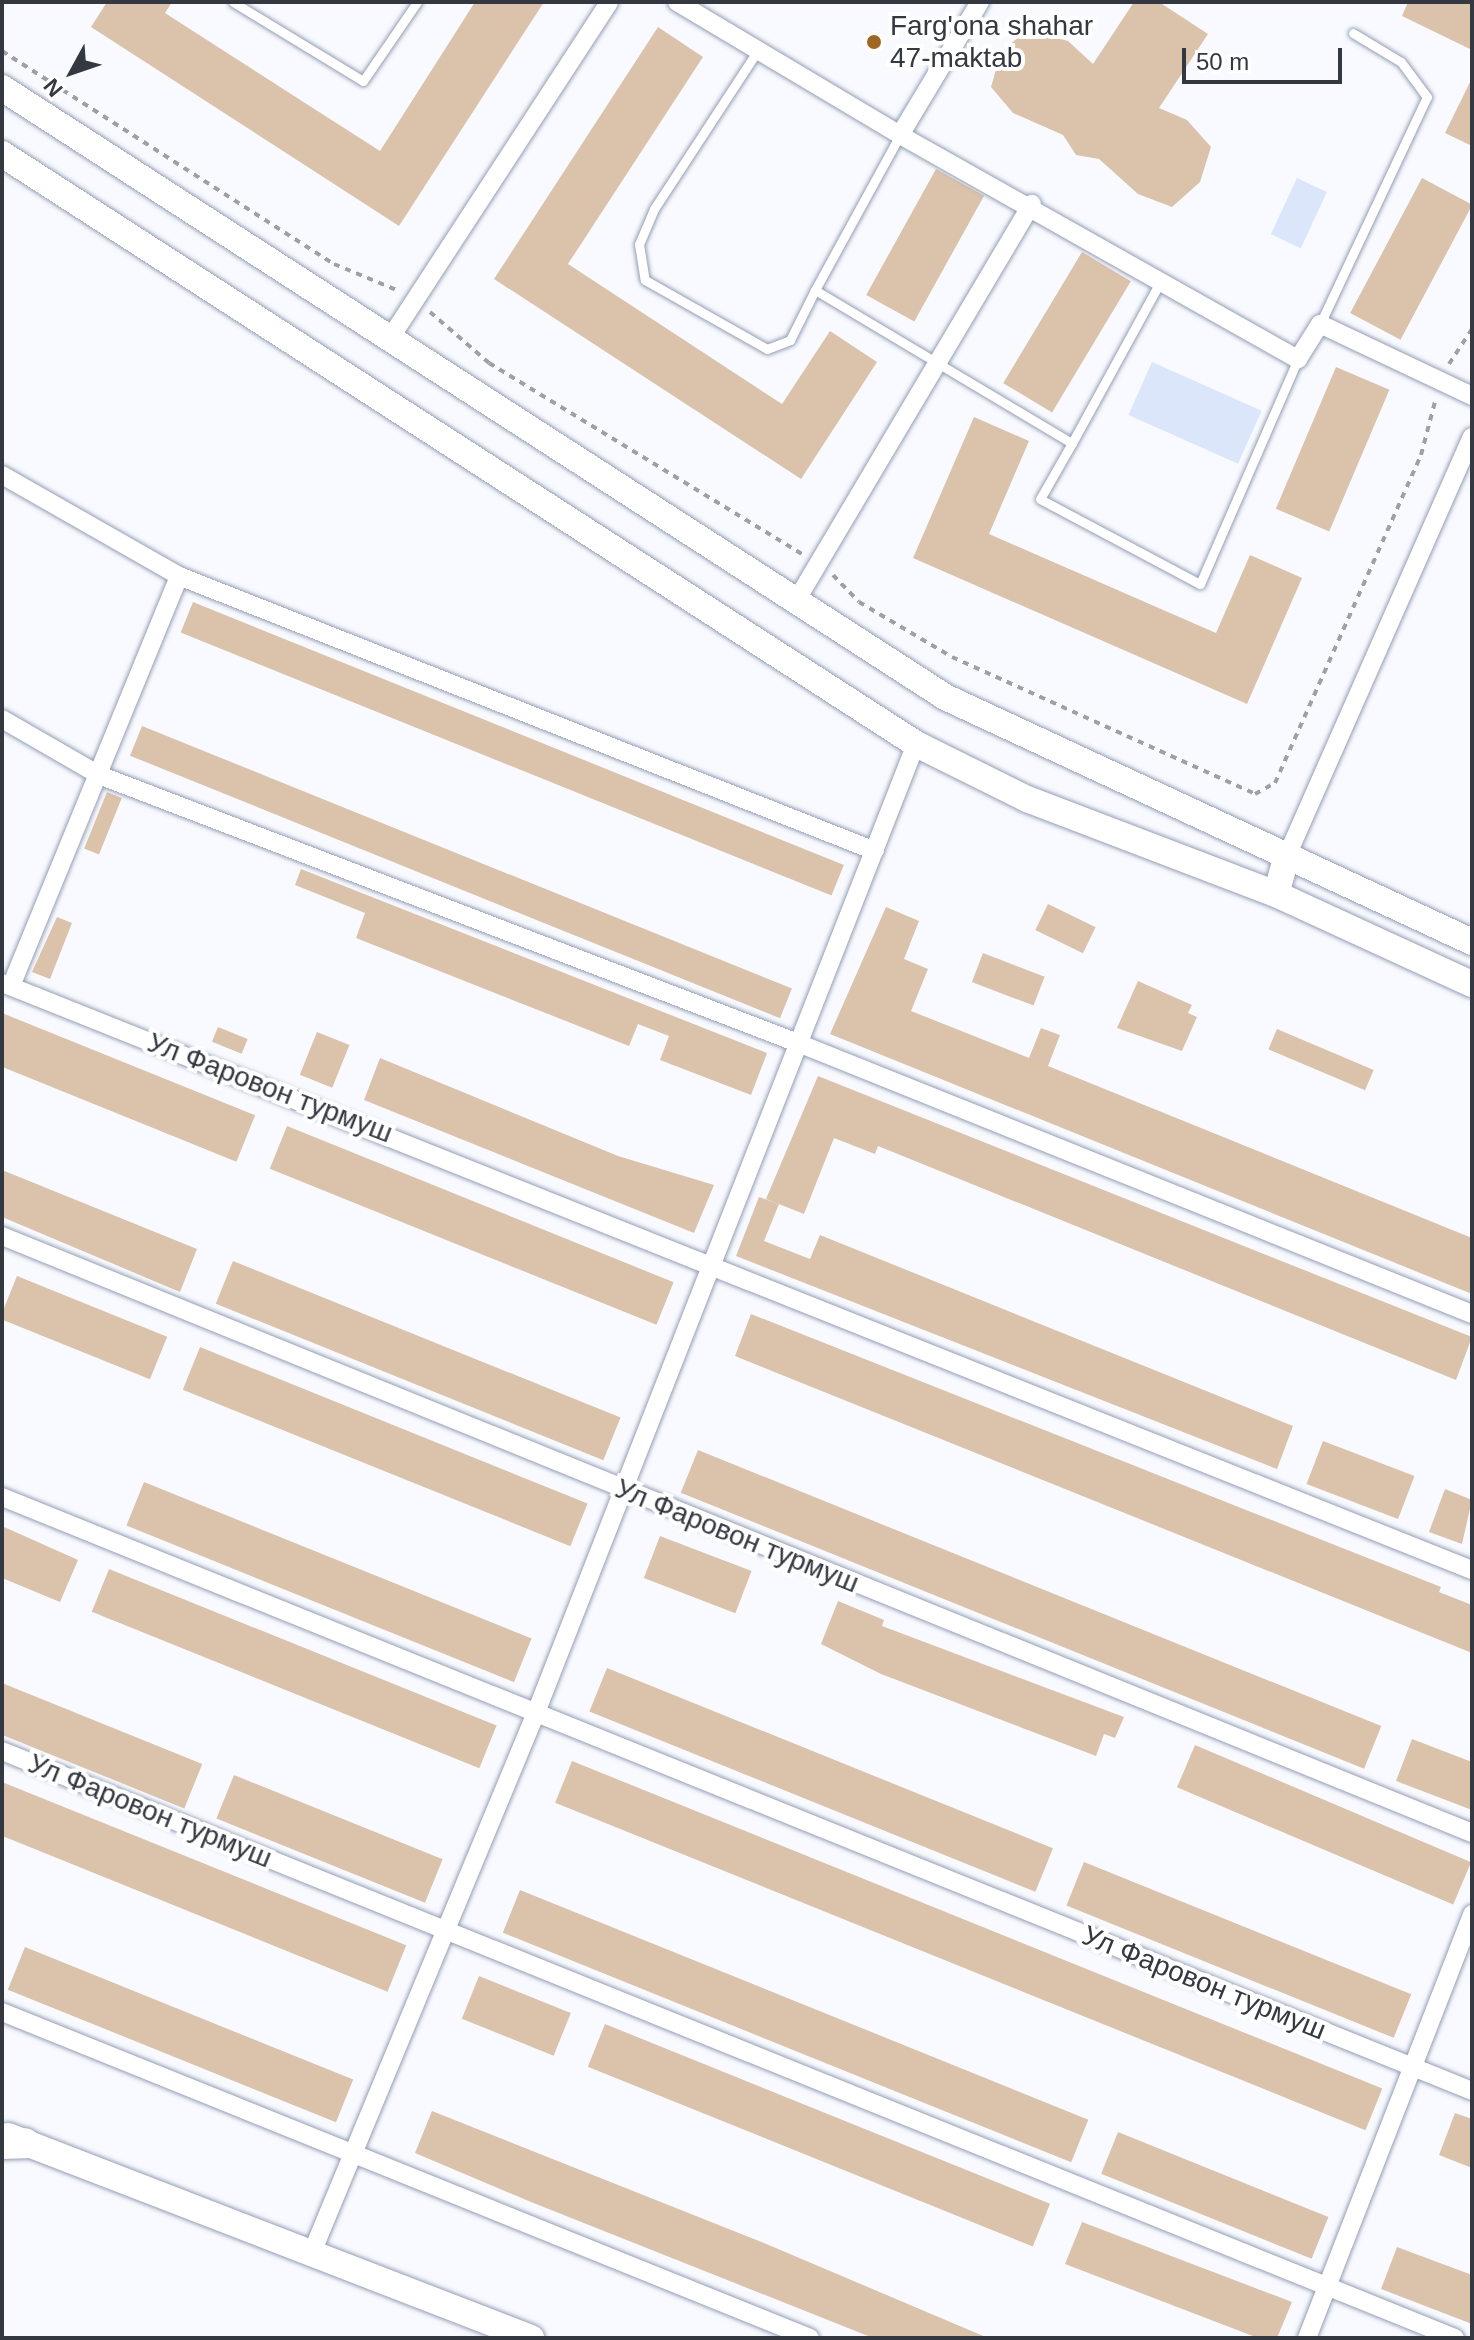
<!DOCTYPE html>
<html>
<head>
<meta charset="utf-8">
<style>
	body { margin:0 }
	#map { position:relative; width:1474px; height:2340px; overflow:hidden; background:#f8faff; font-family:Arial,sans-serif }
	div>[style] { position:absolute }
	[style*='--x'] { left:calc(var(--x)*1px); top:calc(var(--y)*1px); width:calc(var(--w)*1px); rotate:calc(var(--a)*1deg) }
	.green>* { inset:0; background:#dce6fb; transform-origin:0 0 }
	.building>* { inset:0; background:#dbc3ab; transform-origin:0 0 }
	.path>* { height:4px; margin-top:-2px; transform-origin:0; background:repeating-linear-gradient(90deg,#9da0a7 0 6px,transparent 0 12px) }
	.roads { filter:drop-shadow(0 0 2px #949eb3) drop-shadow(0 0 2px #949eb3) }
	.lane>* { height:9px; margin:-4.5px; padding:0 4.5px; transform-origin:4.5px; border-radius:4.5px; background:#fff }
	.street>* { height:18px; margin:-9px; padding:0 9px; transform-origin:9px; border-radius:9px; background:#fff }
	.secondary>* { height:26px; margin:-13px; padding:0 13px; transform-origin:13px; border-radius:13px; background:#fff }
	.primary>* { height:30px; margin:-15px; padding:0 15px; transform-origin:15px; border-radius:15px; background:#fff }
	.dots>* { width:22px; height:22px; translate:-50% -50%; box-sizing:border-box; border:4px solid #fff; border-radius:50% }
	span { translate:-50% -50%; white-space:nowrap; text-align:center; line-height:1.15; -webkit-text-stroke:8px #fff; paint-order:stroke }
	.poi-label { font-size:28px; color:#343841 }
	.left { translate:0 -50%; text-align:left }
	.street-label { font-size:28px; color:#343841 }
	.frame { position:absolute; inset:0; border:4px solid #343841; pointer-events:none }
	.north { position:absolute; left:32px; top:32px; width:80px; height:80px; -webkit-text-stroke:6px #fff; paint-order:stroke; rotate:230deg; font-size:22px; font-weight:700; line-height:32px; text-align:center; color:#343841 }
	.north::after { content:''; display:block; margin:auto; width:28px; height:36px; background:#343841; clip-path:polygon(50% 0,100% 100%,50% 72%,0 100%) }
	.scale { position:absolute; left:1182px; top:48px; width:160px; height:36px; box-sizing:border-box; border:4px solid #343841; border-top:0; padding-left:10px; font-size:24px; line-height:28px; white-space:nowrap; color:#343841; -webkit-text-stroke:6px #fff; paint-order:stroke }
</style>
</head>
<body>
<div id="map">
	<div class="green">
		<i style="left:1297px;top:178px;width:33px;height:62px;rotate:25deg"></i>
		<i style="left:1152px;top:362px;width:120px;height:58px;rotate:24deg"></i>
	</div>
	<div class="building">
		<i style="clip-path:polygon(107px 2px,172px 2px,165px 13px,380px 151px,475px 2px,544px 2px,399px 226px,91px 27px)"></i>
		<i style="clip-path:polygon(1134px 2px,1159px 2px,1208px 34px,1159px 108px,1187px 120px,1211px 147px,1200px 182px,1172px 207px,1138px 194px,1099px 159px,1076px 155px,1063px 135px,1013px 113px,991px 87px,1001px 52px,1027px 30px,1068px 41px,1093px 64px)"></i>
		<i style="clip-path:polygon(1408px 2px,1472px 2px,1472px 50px,1402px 16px)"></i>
		<i style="clip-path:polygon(658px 27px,703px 57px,568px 264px,782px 404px,830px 331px,877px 362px,801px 479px,494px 279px)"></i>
		<i style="clip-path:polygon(1472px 78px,1472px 146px,1445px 133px)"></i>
		<i style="left:936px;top:169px;width:55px;height:144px;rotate:29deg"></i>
		<i style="left:1422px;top:178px;width:57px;height:153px;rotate:28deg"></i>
		<i style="left:1082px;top:252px;width:57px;height:153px;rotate:31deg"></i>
		<i style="left:1336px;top:367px;width:58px;height:154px;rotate:23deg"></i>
		<i style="clip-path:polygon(974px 417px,1029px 441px,989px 534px,1216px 633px,1250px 555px,1302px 578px,1247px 704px,913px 558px)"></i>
		<i style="left:193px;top:602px;width:702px;height:33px;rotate:22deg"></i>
		<i style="left:142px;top:726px;width:701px;height:32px;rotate:22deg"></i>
		<i style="left:107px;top:792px;width:16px;height:61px;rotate:22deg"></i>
		<i style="clip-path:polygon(301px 869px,767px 1053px,751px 1095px,660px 1060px,669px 1036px,638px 1024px,629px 1046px,356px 938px,365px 913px,295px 885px)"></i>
		<i style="left:1048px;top:904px;width:53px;height:29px;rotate:26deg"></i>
		<i style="clip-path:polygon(886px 907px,919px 921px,904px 959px,928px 969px,911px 1011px,1029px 1058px,1041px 1028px,1060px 1035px,1048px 1066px,1472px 1238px,1472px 1294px,830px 1034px)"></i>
		<i style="clip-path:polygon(57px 917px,72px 923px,50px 979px,32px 972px)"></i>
		<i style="left:983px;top:953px;width:66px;height:31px;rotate:21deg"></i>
		<i style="clip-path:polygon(1138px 981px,1192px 1005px,1188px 1013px,1197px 1017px,1182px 1051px,1117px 1028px)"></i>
		<i style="left:2px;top:1013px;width:273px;height:50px;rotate:22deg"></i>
		<i style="left:218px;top:1027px;width:32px;height:16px;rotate:22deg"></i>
		<i style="left:1277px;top:1029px;width:105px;height:22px;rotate:23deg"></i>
		<i style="left:317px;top:1032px;width:35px;height:46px;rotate:22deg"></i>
		<i style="clip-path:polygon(380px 1058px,618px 1156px,714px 1185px,694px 1233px,364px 1100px)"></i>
		<i style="clip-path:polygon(818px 1076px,1472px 1337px,1456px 1380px,878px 1146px,875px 1154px,834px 1138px,804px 1214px,766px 1199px)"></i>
		<i style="left:287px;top:1126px;width:417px;height:46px;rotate:22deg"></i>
		<i style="clip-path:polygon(2px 1170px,197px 1249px,180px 1292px,2px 1217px)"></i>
		<i style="clip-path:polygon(759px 1197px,779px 1204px,764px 1241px,810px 1259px,820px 1235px,1293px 1426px,1277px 1469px,736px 1256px)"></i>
		<i style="left:233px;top:1261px;width:418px;height:46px;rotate:22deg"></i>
		<i style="left:17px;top:1276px;width:162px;height:46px;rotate:22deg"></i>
		<i style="clip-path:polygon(751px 1314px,1441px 1587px,1439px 1592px,1472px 1605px,1472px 1653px,735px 1356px)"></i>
		<i style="left:200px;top:1347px;width:418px;height:46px;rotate:22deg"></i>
		<i style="left:1323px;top:1441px;width:98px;height:46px;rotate:21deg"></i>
		<i style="left:698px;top:1450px;width:737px;height:46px;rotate:22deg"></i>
		<i style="left:144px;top:1482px;width:418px;height:47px;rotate:22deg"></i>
		<i style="clip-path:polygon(1445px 1489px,1472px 1500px,1462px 1544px,1429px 1532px)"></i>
		<i style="clip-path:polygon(2px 1526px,78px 1560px,60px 1602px,2px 1578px)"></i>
		<i style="left:660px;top:1536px;width:98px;height:45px;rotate:21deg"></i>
		<i style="left:109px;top:1569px;width:418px;height:46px;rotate:22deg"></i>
		<i style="clip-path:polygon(838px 1601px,884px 1620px,882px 1626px,1124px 1717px,1115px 1738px,1104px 1734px,1096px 1756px,881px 1674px,821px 1644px)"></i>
		<i style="left:607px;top:1668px;width:481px;height:47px;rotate:22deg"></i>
		<i style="left:2px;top:1683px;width:216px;height:48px;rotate:22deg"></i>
		<i style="clip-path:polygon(1412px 1739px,1472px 1762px,1472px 1810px,1396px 1781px)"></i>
		<i style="left:1195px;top:1745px;width:300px;height:46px;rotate:23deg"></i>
		<i style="left:572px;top:1761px;width:874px;height:45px;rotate:22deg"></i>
		<i style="left:234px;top:1775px;width:225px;height:47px;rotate:22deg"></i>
		<i style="left:2px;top:1782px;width:436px;height:50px;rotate:22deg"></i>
		<i style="left:1084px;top:1862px;width:353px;height:47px;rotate:22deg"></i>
		<i style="left:520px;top:1890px;width:613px;height:46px;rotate:22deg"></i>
		<i style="left:25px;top:1947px;width:354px;height:46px;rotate:22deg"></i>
		<i style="left:479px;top:1976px;width:99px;height:46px;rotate:22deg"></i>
		<i style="left:605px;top:2024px;width:480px;height:46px;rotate:22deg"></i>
		<i style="clip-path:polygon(432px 2111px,764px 2243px,988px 2338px,873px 2338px,531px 2202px,415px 2153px)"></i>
		<i style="clip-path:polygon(1455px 2113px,1472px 2119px,1472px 2168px,1439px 2155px)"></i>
		<i style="left:1118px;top:2132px;width:227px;height:45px;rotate:22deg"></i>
		<i style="clip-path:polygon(1082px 2222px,1292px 2302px,1277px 2338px,1258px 2338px,1065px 2264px)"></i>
		<i style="clip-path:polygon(1397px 2247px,1472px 2275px,1472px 2324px,1381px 2289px)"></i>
	</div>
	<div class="path">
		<i style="--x:2;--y:51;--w:394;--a:32.7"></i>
		<i style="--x:334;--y:264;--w:70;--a:22.6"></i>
		<i style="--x:430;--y:312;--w:78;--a:40.8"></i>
		<i style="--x:489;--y:363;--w:369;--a:31.4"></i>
		<i style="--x:1449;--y:364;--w:42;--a:-56.7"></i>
		<i style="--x:833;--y:575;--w:37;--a:46"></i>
		<i style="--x:859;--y:602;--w:108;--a:30.6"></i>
		<i style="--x:952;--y:657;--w:333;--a:24.3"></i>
		<i style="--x:1255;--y:794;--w:23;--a:-29"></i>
		<i style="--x:1275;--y:783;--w:359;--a:-66"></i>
		<i style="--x:1421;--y:455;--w:59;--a:-75.3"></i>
	</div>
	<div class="roads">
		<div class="lane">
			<i style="--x:233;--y:2;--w:152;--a:31.3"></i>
			<i style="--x:363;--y:81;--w:96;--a:-55.6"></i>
			<i style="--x:758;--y:50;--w:190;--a:123.2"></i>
			<i style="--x:654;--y:209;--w:38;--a:113"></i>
			<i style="--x:639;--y:244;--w:36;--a:81"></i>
			<i style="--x:645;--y:280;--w:140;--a:29.5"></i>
			<i style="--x:767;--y:349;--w:25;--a:-21"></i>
			<i style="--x:790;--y:340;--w:56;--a:-63.4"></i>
			<i style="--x:815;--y:290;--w:299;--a:30.8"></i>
			<i style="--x:1072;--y:443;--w:183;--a:-61.3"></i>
			<i style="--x:815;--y:290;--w:177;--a:-61.3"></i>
			<i style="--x:1320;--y:324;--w:251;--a:-64.8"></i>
			<i style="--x:1427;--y:97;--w:44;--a:-126.6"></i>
			<i style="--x:1401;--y:62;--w:56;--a:-148.9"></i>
			<i style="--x:1072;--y:443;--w:64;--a:119.7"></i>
			<i style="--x:1040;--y:499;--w:181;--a:28"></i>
			<i style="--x:1200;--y:584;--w:245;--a:-66.5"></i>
		</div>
		<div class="street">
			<i style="--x:677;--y:2;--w:260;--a:30.8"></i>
			<i style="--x:900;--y:135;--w:155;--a:-59"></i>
			<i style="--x:900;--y:135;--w:457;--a:29.4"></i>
			<i style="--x:1298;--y:359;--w:41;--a:-57.8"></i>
			<i style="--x:1320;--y:324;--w:168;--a:25.3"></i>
			<i style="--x:389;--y:340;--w:403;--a:-56.9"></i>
			<i style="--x:2;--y:475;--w:204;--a:29.7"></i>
			<i style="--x:179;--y:576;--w:748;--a:21.56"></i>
			<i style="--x:796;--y:601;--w:462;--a:-59.3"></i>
			<i style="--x:2;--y:719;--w:112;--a:30"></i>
			<i style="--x:99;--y:775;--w:749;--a:20.98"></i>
			<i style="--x:798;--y:1043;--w:726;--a:21.9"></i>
			<i style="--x:1286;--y:858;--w:460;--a:-66.2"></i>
			<i style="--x:2;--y:983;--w:1583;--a:21.77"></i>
			<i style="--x:11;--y:986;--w:443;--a:-67.7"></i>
			<i style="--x:2;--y:1236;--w:1587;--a:22.1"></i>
			<i style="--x:2;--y:1497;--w:1585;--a:22"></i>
			<i style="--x:2;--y:1751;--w:1567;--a:22"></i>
			<i style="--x:2;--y:2012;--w:871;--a:21.97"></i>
			<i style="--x:313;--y:2250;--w:579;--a:-67.46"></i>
			<i style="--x:535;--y:1715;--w:1043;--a:-68.58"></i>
			<i style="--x:1307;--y:2338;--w:455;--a:-68.7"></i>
		</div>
		<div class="secondary">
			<i style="--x:2;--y:88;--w:1123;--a:32.85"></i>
			<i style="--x:945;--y:697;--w:581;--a:24.93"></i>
			<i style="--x:2;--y:154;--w:1088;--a:32.84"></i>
			<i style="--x:916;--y:744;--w:124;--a:26.4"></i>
			<i style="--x:1027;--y:799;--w:267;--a:20.9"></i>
			<i style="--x:1276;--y:894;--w:37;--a:-74"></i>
			<i style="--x:1276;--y:894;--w:216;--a:24.7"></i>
			<i style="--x:8;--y:2136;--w:561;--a:21.12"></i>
		</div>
		<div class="primary">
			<i style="--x:2;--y:2144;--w:23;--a:-2"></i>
		</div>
	</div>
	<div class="dots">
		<i style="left:874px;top:42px;background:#9f6723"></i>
	</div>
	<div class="poi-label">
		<span class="left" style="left:890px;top:42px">Farg'ona shahar<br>47-maktab</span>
	</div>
	<div class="street-label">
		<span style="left:270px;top:1088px;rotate:21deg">Ул Фаровон турмуш</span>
		<span style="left:737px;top:1536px;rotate:22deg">Ул Фаровон турмуш</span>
		<span style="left:150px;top:1811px;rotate:22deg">Ул Фаровон турмуш</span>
		<span style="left:1204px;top:1983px;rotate:22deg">Ул Фаровон турмуш</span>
	</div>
	<div class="frame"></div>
	<div class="north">N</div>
	<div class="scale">50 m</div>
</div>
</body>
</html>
